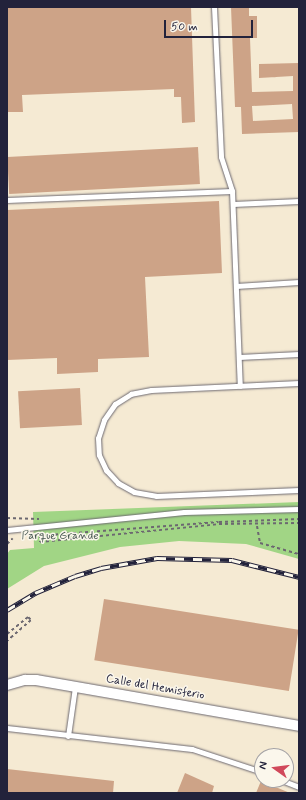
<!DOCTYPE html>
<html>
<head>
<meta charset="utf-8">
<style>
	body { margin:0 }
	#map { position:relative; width:306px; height:800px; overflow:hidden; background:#f5ead3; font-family:Mynerve,sans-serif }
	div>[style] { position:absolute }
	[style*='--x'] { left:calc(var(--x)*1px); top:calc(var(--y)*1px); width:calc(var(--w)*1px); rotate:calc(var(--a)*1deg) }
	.green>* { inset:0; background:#a1d585 }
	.building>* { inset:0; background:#cda387; transform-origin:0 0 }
	.path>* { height:2px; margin-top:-1px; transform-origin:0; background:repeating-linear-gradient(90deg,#6c6870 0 3px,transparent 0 6px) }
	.roads { filter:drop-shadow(0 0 1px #6c6870) drop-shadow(0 0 1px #6c6870) }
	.lane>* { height:5px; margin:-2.5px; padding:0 2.5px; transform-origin:2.5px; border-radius:2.5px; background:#fff }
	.street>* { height:10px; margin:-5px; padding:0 5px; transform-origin:5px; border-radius:5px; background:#fff }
	.rail>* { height:4.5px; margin-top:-2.25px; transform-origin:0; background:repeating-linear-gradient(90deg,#fbf7ec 0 9px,#22223b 0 18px); box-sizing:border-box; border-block:1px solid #22223b }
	span { translate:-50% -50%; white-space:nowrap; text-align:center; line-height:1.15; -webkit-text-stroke:3px #fbf7ec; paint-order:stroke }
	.park-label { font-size:12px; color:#485851 }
	.street-label { font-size:12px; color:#22223b }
	.frame { position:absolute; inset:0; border:8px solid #22223b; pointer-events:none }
	.north { position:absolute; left:254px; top:748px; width:40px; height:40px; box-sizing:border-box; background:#fbf7ec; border:1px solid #a4a2a5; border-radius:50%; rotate:284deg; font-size:11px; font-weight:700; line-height:16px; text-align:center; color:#22223b }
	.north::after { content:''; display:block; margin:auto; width:14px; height:18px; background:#d1495b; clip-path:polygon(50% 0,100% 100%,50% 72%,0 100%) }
	.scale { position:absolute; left:164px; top:20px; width:89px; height:18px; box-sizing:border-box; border:2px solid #22223b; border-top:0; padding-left:5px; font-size:12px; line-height:14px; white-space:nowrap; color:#22223b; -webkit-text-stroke:3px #fbf7ec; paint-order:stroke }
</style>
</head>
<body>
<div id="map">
	<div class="green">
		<i style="clip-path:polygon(299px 502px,299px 559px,246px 544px,179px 541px,120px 547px,44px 566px,7px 589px,7px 554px,10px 550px,34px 548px,33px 512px)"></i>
	</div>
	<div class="building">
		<i style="clip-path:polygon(7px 7px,191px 7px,195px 122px,182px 123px,181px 97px,174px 97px,174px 89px,22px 95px,23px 112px,7px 112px)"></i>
		<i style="clip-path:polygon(evenodd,231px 7px,249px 7px,249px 16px,257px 16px,257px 38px,250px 38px,252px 92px,293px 91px,293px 76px,259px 78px,259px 64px,299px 63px,299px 132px,242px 134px,241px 107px,235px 107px,231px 7px,292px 104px,293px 119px,253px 121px,252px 106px,292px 104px)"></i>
		<i style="left:198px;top:147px;width:37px;height:191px;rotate:87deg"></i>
		<i style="clip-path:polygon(219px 201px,222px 273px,145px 277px,149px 357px,98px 359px,98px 372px,57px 374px,57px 358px,7px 360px,7px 210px)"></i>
		<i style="left:80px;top:388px;width:37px;height:62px;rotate:87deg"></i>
		<i style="left:104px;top:599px;width:197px;height:62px;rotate:9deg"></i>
		<i style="clip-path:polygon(7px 769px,114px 781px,113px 793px,7px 793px)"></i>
		<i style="clip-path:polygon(185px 773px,214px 786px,212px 793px,177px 793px)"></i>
		<i style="clip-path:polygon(261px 781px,290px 793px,256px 793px)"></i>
	</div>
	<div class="path">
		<i style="--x:7;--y:518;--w:32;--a:2"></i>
		<i style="--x:257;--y:526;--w:17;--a:80"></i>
		<i style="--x:260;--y:543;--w:41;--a:15.8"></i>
		<i style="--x:40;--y:535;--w:7;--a:90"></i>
		<i style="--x:40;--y:542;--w:180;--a:-5.7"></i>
		<i style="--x:219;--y:524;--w:80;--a:-0.7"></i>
		<i style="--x:49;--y:535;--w:170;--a:-4.4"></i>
		<i style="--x:219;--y:522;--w:80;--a:-2.1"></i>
		<i style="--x:7;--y:544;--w:8;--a:-45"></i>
		<i style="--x:7;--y:634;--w:27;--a:-39"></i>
		<i style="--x:28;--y:617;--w:4;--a:45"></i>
		<i style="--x:31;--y:620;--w:32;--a:139"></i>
	</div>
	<div class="roads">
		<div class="lane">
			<i style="--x:214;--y:7;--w:150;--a:87.3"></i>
			<i style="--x:221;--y:157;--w:36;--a:72"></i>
			<i style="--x:232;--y:191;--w:195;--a:87.7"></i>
			<i style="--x:7;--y:200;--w:225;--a:-2.3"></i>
			<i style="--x:233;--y:204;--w:66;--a:-2.6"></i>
			<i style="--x:236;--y:286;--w:63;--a:-3.6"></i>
			<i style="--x:239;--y:357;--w:60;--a:-2.9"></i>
			<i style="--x:299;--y:383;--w:148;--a:177.3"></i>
			<i style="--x:151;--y:390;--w:20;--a:169"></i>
			<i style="--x:131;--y:394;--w:19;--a:148"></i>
			<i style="--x:115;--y:404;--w:19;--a:125"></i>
			<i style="--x:104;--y:420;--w:19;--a:108"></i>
			<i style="--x:98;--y:438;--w:17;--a:87"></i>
			<i style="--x:99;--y:455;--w:17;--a:65"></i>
			<i style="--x:106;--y:470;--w:18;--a:47"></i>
			<i style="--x:118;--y:483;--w:18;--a:29"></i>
			<i style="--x:134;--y:492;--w:22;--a:10"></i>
			<i style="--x:156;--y:496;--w:143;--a:-2.4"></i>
			<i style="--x:7;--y:530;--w:178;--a:-5.8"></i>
			<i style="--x:184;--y:512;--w:115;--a:-1.5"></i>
			<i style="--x:7;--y:728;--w:186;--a:6.5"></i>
			<i style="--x:192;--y:749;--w:74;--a:18.2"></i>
			<i style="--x:68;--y:736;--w:49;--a:-81.9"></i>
			<i style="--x:281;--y:780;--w:19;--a:21"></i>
		</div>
		<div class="street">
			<i style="--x:7;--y:685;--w:19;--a:-16"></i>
			<i style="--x:25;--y:680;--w:11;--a:0"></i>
			<i style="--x:36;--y:680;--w:267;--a:9.9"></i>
		</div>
	</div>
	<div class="rail">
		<i style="--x:7;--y:610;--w:33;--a:-31"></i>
		<i style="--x:35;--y:593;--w:43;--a:-23"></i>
		<i style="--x:75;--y:576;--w:27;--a:-17"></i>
		<i style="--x:101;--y:568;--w:57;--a:-10.1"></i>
		<i style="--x:157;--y:558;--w:75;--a:1.5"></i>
		<i style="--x:232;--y:560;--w:69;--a:14.2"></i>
	</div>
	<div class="park-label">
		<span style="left:60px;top:537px">Parque Grande</span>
	</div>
	<div class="street-label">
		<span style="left:155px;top:688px;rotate:10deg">Calle del Hemisferio</span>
	</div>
	<div class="frame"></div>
	<div class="north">N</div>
	<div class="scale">50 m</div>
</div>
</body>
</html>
